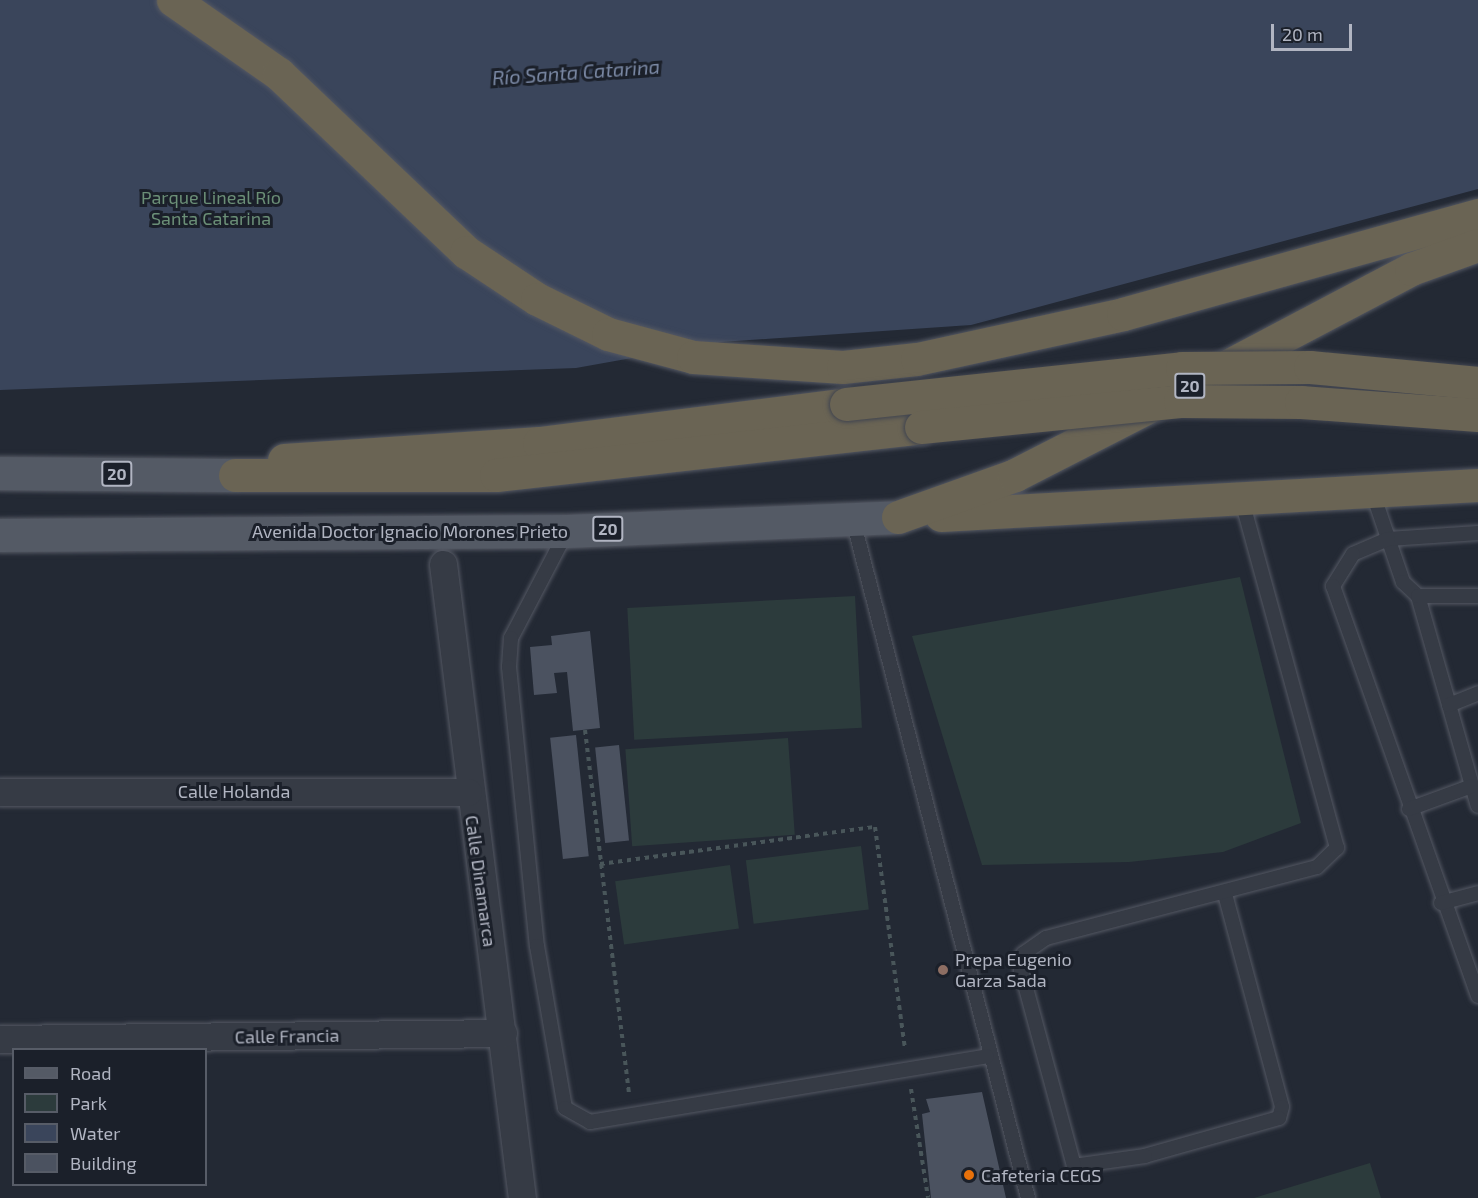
<!DOCTYPE html>
<html>
<head>
<meta charset="utf-8">
<style>
	body { margin:0 }
	#map { position:relative; width:1478px; height:1198px; overflow:hidden; background:#232934; font-family:"Exo 2",sans-serif }
	div>[style] { position:absolute }
	[style*='--x'] { left:calc(var(--x)*1px); top:calc(var(--y)*1px); width:calc(var(--w)*1px); rotate:calc(var(--a)*1deg) }
	.green>* { inset:0; background:#2c3b3c; transform-origin:0 0 }
	.water>* { inset:0; background:#3a455b }
	.building>* { inset:0; background:#4b5260; transform-origin:0 0 }
	.path>* { height:4px; margin-top:-2px; transform-origin:0; background:repeating-linear-gradient(90deg,#49565a 0 4.5px,transparent 0 9px) }
	.roads { filter:drop-shadow(0 0 2px #545863) drop-shadow(0 0 2px #545863) }
	.lane>* { height:14px; margin:-7px; padding:0 7px; transform-origin:7px; border-radius:7px; background:#363b45 }
	.street>* { height:27px; margin:-13.5px; padding:0 13.5px; transform-origin:13.5px; border-radius:13.5px; background:#363b45 }
	.primary>* { height:33px; margin:-16.5px; padding:0 16.5px; transform-origin:16.5px; border-radius:16.5px; background:#545a65 }
	.highway>* { height:33px; margin:-16.5px; padding:0 16.5px; transform-origin:16.5px; border-radius:16.5px; background:#6a6454 }
	.bridges { filter:drop-shadow(0 0 2px #414550) drop-shadow(0 0 2px #414550) }
	.highway-bridge>* { height:33px; margin:-16.5px; padding:0 16.5px; transform-origin:16.5px; border-radius:16.5px; background:#6a6454 }
	.dots>* { width:16px; height:16px; translate:-50% -50%; box-sizing:border-box; border:3px solid #1b202a; border-radius:50% }
	span { translate:-50% -50%; white-space:nowrap; text-align:center; line-height:1.15; -webkit-text-stroke:6px #1b202a; paint-order:stroke }
	.shield-label span { padding:2px 4px; background:#1b202a; border:2px solid; border-radius:4px; -webkit-text-stroke-width:0 }
	.shield-label { font-size:16px; color:#b1b5c2; font-weight:700 }
	.park-label { font-size:18px; color:#6b8f77 }
	.street-label { font-size:18px; color:#b1b5c2 }
	.poi-label { font-size:18px; color:#b1b5c2 }
	.left { translate:0 -50%; text-align:left }
	.water-label { font-size:20px; color:#7c8aa6; font-style:italic }
	.legend { position:absolute; left:12px; top:1048px; width:195px; height:138px; box-sizing:border-box; background:#1b202a; border:2px solid #575c67; margin:0; padding:8px 10px; list-style:none; font-size:18px; color:#b1b5c2 }
	.legend li { display:flex; align-items:center; gap:12px; height:30px }
	.legend b { width:30px; border:2px solid #575c67 }
	.scale { position:absolute; left:1271px; top:24px; width:81px; height:27px; box-sizing:border-box; border:3px solid #b1b5c2; border-top:0; padding-left:8px; font-size:18px; line-height:21px; white-space:nowrap; color:#b1b5c2; -webkit-text-stroke:4px #1b202a; paint-order:stroke }
</style>
</head>
<body>
<div id="map">
	<div class="green">
		<i style="clip-path:polygon(1240px 577px,1301px 823px,1223px 852px,1129px 862px,982px 865px,912px 636px)"></i>
		<i style="left:855px;top:596px;width:132px;height:228px;rotate:87deg"></i>
		<i style="left:788px;top:738px;width:97px;height:163px;rotate:86deg"></i>
		<i style="left:861px;top:846px;width:64px;height:116px;rotate:83deg"></i>
		<i style="left:730px;top:865px;width:64px;height:116px;rotate:82deg"></i>
		<i style="clip-path:polygon(1370px 1163px,1381px 1198px,1254px 1198px)"></i>
	</div>
	<div class="water">
		<i style="clip-path:polygon(0 0,1478px 0,1478px 189px,971px 325px,721px 342px,576px 368px,0 390px)"></i>
	</div>
	<div class="building">
		<i style="clip-path:polygon(590px 631px,600px 728px,573px 731px,567px 672px,554px 673px,557px 693px,534px 695px,530px 647px,552px 645px,551px 636px)"></i>
		<i style="left:576px;top:735px;width:122px;height:26px;rotate:84deg"></i>
		<i style="left:619px;top:745px;width:96px;height:24px;rotate:84deg"></i>
		<i style="clip-path:polygon(982px 1092px,1006px 1198px,931px 1198px,922px 1114px,930px 1112px,926px 1099px)"></i>
	</div>
	<div class="path">
		<i style="--x:585;--y:730;--w:368;--a:83.1"></i>
		<i style="--x:600;--y:864;--w:277;--a:-7.7"></i>
		<i style="--x:875;--y:827;--w:224;--a:82.3"></i>
		<i style="--x:911;--y:1089;--w:110;--a:81.1"></i>
	</div>
	<div class="roads">
		<div class="lane">
			<i style="--x:1372;--y:491;--w:96;--a:71.2"></i>
			<i style="--x:1403;--y:582;--w:21;--a:43"></i>
			<i style="--x:1418;--y:596;--w:218;--a:74.1"></i>
			<i style="--x:853;--y:520;--w:700;--a:75.53"></i>
			<i style="--x:567;--y:531;--w:121;--a:117.6"></i>
			<i style="--x:511;--y:638;--w:29;--a:94"></i>
			<i style="--x:509;--y:667;--w:280;--a:84.3"></i>
			<i style="--x:537;--y:946;--w:164;--a:80.2"></i>
			<i style="--x:565;--y:1108;--w:29;--a:29"></i>
			<i style="--x:590;--y:1122;--w:402;--a:-9.4"></i>
			<i style="--x:1478;--y:533;--w:90;--a:176.2"></i>
			<i style="--x:1388;--y:539;--w:38;--a:157"></i>
			<i style="--x:1353;--y:554;--w:38;--a:122"></i>
			<i style="--x:1333;--y:586;--w:435;--a:70.5"></i>
			<i style="--x:1418;--y:596;--w:60;--a:0"></i>
			<i style="--x:1449;--y:705;--w:31;--a:-22"></i>
			<i style="--x:1409;--y:809;--w:67;--a:-20.1"></i>
			<i style="--x:1225;--y:894;--w:220;--a:75"></i>
			<i style="--x:1282;--y:1107;--w:11;--a:105"></i>
			<i style="--x:1279;--y:1118;--w:139;--a:164.2"></i>
			<i style="--x:1145;--y:1156;--w:72;--a:172"></i>
			<i style="--x:1074;--y:1166;--w:203;--a:-105.1"></i>
			<i style="--x:1021;--y:970;--w:16;--a:-83"></i>
			<i style="--x:1023;--y:954;--w:28;--a:-35"></i>
			<i style="--x:1046;--y:938;--w:280;--a:-14.7"></i>
			<i style="--x:1317;--y:867;--w:28;--a:-44"></i>
			<i style="--x:1337;--y:848;--w:363;--a:-105.3"></i>
			<i style="--x:1441;--y:903;--w:38;--a:-15"></i>
		</div>
		<div class="street">
			<i style="--x:443;--y:564;--w:639;--a:82.9"></i>
			<i style="--x:0;--y:792;--w:468;--a:0"></i>
			<i style="--x:0;--y:1039;--w:503;--a:-0.68"></i>
		</div>
		<div class="primary">
			<i style="--x:0;--y:473;--w:235;--a:0.5"></i>
			<i style="--x:0;--y:535;--w:567;--a:-0.4"></i>
			<i style="--x:567;--y:531;--w:331;--a:-2.4"></i>
		</div>
		<div class="highway">
			<i style="--x:173;--y:0;--w:129;--a:34.9"></i>
			<i style="--x:279;--y:74;--w:258;--a:43.6"></i>
			<i style="--x:466;--y:252;--w:85;--a:33.5"></i>
			<i style="--x:537;--y:299;--w:79;--a:26.2"></i>
			<i style="--x:608;--y:334;--w:88;--a:15.1"></i>
			<i style="--x:693;--y:357;--w:150;--a:3.8"></i>
			<i style="--x:843;--y:367;--w:74;--a:-6.2"></i>
			<i style="--x:917;--y:359;--w:211;--a:-12.3"></i>
			<i style="--x:1123;--y:314;--w:369;--a:-15.6"></i>
			<i style="--x:1216;--y:372;--w:221;--a:-27.8"></i>
			<i style="--x:1411;--y:269;--w:71;--a:-19.7"></i>
			<i style="--x:284;--y:460;--w:256;--a:-3.8"></i>
			<i style="--x:539;--y:443;--w:309;--a:-7.2"></i>
			<i style="--x:235;--y:475;--w:261;--a:0"></i>
			<i style="--x:496;--y:475;--w:428;--a:-6.4"></i>
			<i style="--x:941;--y:515;--w:538;--a:-3.2"></i>
			<i style="--x:898;--y:517;--w:124;--a:-19.7"></i>
			<i style="--x:1015;--y:475;--w:156;--a:-27.1"></i>
		</div>
	</div>
	<div class="bridges">
		<div class="highway-bridge">
			<i style="--x:846;--y:404;--w:338;--a:-6.1"></i>
			<i style="--x:1182;--y:368;--w:128;--a:-0.4"></i>
			<i style="--x:1310;--y:367;--w:169;--a:5.4"></i>
			<i style="--x:921;--y:427;--w:260;--a:-5.7"></i>
			<i style="--x:1180;--y:401;--w:121;--a:0.5"></i>
			<i style="--x:1301;--y:402;--w:177;--a:4.2"></i>
		</div>
	</div>
	<div class="dots">
		<i style="left:943px;top:970px;background:#8d6e63"></i>
		<i style="left:969px;top:1175px;background:#e8710a"></i>
	</div>
	<div class="shield-label">
		<span style="left:1190px;top:386px">20</span>
		<span style="left:117px;top:474px">20</span>
		<span style="left:608px;top:529px">20</span>
	</div>
	<div class="park-label">
		<span style="left:211px;top:208px">Parque Lineal Río<br>Santa Catarina</span>
	</div>
	<div class="street-label">
		<span style="left:410px;top:531px">Avenida Doctor Ignacio Morones Prieto</span>
		<span style="left:234px;top:791px">Calle Holanda</span>
		<span style="left:481px;top:881px;rotate:82deg">Calle Dinamarca</span>
		<span style="left:287px;top:1036px;rotate:-1deg">Calle Francia</span>
	</div>
	<div class="poi-label">
		<span class="left" style="left:955px;top:970px">Prepa Eugenio<br>Garza Sada</span>
		<span class="left" style="left:981px;top:1175px">Cafeteria CEGS</span>
	</div>
	<div class="water-label">
		<span style="left:576px;top:72px;rotate:-4deg">Río Santa Catarina</span>
	</div>
	<ul class="legend">
	<li><b style="height:8px;background:#545a65"></b>Road</li>
	<li><b style="height:16px;background:#2c3b3c"></b>Park</li>
	<li><b style="height:16px;background:#3a455b"></b>Water</li>
	<li><b style="height:16px;background:#4b5260"></b>Building</li>
	</ul>
	<div class="scale">20 m</div>
</div>
</body>
</html>
